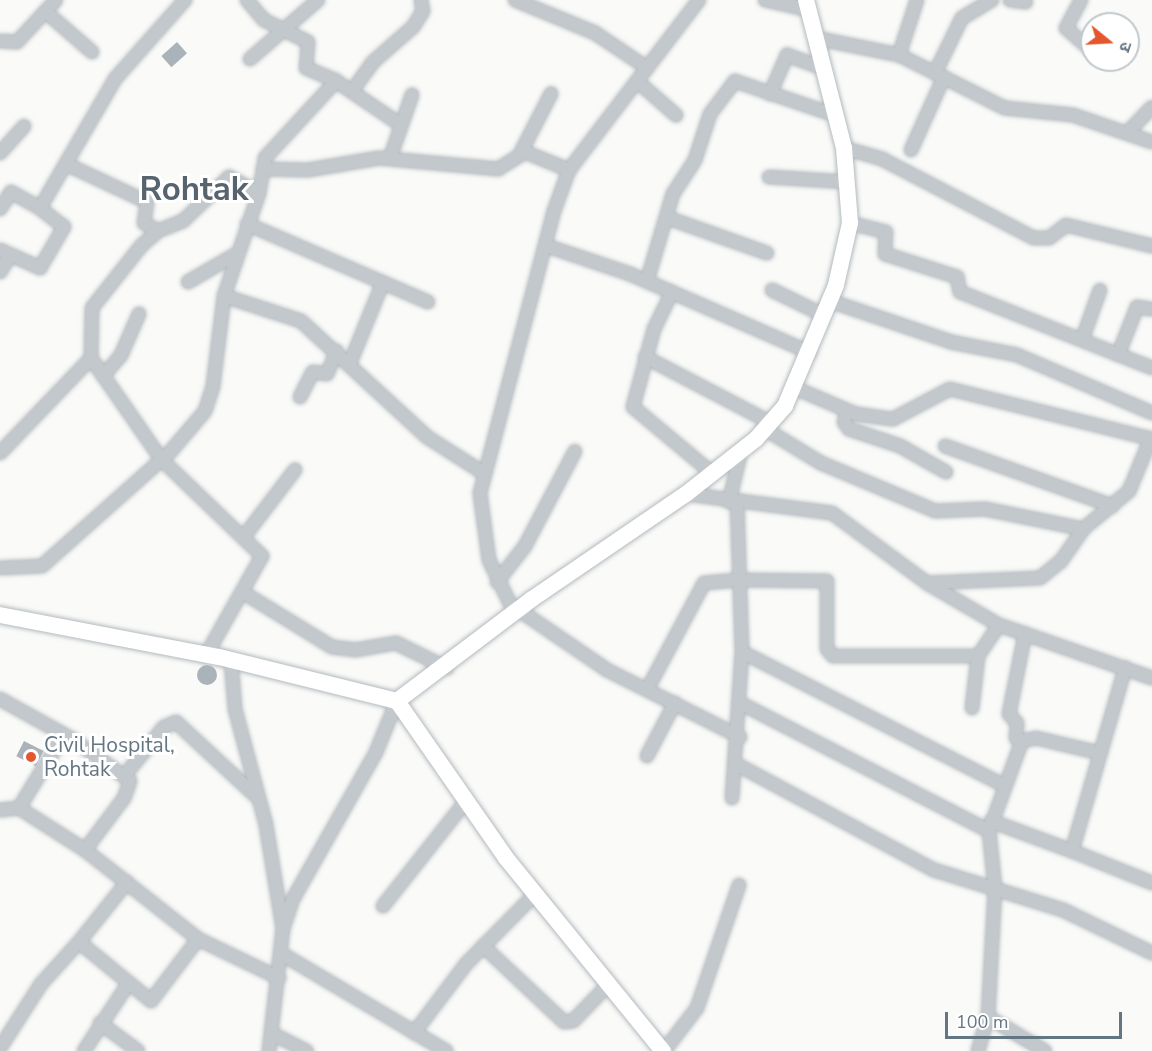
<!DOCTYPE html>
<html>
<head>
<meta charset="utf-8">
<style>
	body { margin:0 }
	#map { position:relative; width:1152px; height:1051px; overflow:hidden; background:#fafaf8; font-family:"Nunito Sans","Noto Sans Devanagari",sans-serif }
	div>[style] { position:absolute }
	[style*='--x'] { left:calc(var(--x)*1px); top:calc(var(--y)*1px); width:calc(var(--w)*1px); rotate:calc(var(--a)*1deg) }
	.building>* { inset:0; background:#aab3b9; transform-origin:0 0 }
	.round { border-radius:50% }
	.roads { filter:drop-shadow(0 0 2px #b3babf) drop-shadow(0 0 2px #b3babf) }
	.street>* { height:12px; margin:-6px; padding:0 6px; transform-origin:6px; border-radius:6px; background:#c3c8cc }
	.secondary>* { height:16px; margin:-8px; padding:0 8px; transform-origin:8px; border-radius:8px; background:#fff }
	.dots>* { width:16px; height:16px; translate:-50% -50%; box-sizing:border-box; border:3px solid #fff; border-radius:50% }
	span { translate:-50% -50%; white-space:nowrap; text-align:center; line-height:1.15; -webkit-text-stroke:6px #fff; paint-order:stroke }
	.poi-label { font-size:21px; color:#657683 }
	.left { translate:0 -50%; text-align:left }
	.town-label { font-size:33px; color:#57646e; font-weight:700 }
	.north { position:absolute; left:1080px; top:12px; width:60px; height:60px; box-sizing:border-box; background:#fff; border:2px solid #c1c8cd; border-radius:50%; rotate:108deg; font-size:16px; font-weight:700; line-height:24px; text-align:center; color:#657683 }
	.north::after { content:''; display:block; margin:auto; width:21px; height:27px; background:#e4572e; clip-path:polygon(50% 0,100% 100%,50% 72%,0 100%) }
	.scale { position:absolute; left:945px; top:1012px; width:177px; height:27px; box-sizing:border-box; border:3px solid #657683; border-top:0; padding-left:8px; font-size:18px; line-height:21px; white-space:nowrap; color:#657683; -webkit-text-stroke:4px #fff; paint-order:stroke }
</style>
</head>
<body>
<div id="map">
	<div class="building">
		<i style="left:177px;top:42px;width:15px;height:21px;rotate:48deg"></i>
		<i class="round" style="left:197px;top:665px;width:20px;height:20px"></i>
		<i style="left:24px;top:741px;width:22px;height:17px;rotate:27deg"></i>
	</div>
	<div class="roads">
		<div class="street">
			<i style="--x:247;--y:0;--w:26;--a:50"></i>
			<i style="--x:264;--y:20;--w:49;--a:26.6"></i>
			<i style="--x:308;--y:42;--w:26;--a:94"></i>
			<i style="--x:306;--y:68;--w:33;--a:23"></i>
			<i style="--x:336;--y:81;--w:78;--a:34.1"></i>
			<i style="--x:515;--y:0;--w:87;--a:22.4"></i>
			<i style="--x:595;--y:33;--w:63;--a:33.9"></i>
			<i style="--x:765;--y:0;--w:45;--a:12.8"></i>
			<i style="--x:1010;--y:0;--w:16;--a:7"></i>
			<i style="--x:1081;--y:0;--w:32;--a:118"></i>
			<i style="--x:1066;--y:28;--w:30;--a:41"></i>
			<i style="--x:46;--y:12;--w:61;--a:41"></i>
			<i style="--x:815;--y:38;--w:86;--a:11.4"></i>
			<i style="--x:899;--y:55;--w:119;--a:26.6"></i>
			<i style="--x:1005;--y:108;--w:68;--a:5.9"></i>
			<i style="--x:1073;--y:115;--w:83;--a:18.9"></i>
			<i style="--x:0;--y:41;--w:17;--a:3"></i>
			<i style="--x:17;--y:42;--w:57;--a:-47.1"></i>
			<i style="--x:899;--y:55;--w:58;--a:-71.9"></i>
			<i style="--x:250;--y:59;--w:90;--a:-40.9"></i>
			<i style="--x:935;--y:73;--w:61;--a:-63.9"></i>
			<i style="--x:962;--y:18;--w:35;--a:-31"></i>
			<i style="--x:637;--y:81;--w:52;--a:41.1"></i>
			<i style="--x:352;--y:91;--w:36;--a:-54"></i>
			<i style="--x:373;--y:62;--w:53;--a:-41.2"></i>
			<i style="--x:413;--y:27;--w:19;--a:-58"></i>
			<i style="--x:423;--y:11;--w:11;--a:-100"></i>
			<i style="--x:770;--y:94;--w:43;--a:-66.4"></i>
			<i style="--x:787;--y:55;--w:40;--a:20.2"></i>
			<i style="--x:1129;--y:131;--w:33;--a:-46"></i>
			<i style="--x:844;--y:148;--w:40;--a:16"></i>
			<i style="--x:882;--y:159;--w:171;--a:27.5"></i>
			<i style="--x:1034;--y:238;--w:15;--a:0"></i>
			<i style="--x:1049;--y:238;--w:21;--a:-37"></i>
			<i style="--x:1066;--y:225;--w:89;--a:13.7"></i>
			<i style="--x:911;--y:150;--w:80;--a:-65.7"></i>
			<i style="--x:0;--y:153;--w:36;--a:-48"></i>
			<i style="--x:520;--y:154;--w:68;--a:-62.7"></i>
			<i style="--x:390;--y:158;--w:67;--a:-70.8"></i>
			<i style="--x:68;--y:165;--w:87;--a:25.1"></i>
			<i style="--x:147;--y:202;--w:21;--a:98"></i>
			<i style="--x:144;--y:223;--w:16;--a:30"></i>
			<i style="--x:263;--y:169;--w:45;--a:1.3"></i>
			<i style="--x:308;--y:170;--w:72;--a:-9.6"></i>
			<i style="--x:379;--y:158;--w:120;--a:5.3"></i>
			<i style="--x:498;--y:169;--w:32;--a:-32"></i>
			<i style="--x:525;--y:152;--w:48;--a:22.2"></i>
			<i style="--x:769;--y:177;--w:79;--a:3.6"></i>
			<i style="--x:0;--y:209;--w:20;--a:-57"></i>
			<i style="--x:11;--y:192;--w:33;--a:29"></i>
			<i style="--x:40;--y:208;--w:149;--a:-59.8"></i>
			<i style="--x:115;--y:79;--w:106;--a:-48.5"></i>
			<i style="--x:668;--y:218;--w:105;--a:19.5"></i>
			<i style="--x:850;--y:223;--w:37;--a:14"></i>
			<i style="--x:886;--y:232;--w:22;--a:93"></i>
			<i style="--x:885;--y:254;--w:76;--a:17.7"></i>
			<i style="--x:957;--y:277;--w:15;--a:79"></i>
			<i style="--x:960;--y:292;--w:206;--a:21.6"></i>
			<i style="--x:247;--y:224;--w:197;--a:23.3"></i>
			<i style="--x:547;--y:246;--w:88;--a:18.6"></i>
			<i style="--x:630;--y:274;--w:197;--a:23.6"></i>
			<i style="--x:0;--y:250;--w:44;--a:24.2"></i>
			<i style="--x:40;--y:268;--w:48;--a:-59.7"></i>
			<i style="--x:64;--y:227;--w:31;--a:-142"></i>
			<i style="--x:0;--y:272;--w:19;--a:-58"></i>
			<i style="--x:647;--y:281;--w:91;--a:-73.4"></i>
			<i style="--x:673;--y:194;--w:40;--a:-57.1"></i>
			<i style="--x:695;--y:160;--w:48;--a:-71.9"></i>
			<i style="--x:710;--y:114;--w:41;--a:-52.9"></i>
			<i style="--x:735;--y:81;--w:108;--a:18.9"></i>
			<i style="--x:188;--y:282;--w:58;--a:-30.1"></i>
			<i style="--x:772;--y:290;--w:59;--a:26.1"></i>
			<i style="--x:672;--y:292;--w:41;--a:115.9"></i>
			<i style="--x:654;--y:329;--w:81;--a:105.1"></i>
			<i style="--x:633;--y:407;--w:103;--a:39.9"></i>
			<i style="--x:224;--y:296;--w:81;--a:18"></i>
			<i style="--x:301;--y:321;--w:171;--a:42.6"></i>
			<i style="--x:427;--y:437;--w:65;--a:32.5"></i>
			<i style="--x:830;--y:301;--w:128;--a:18.7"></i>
			<i style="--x:951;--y:342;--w:67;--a:11.1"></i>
			<i style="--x:1017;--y:355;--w:147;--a:23.2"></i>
			<i style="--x:1082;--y:340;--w:53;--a:-70.2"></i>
			<i style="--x:1118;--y:355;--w:52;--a:-68.4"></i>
			<i style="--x:1137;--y:307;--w:15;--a:8"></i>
			<i style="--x:645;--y:357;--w:142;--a:27.6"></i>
			<i style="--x:91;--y:358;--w:124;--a:55.2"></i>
			<i style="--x:162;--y:460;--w:139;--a:43.8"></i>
			<i style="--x:262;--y:556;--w:116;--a:119.4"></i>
			<i style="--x:350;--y:363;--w:87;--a:-67.8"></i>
			<i style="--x:103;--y:376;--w:28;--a:-49"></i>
			<i style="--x:121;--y:355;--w:45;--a:-66.3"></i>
			<i style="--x:795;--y:388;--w:66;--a:23.1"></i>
			<i style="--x:856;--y:414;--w:37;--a:8"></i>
			<i style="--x:893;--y:419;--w:64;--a:-27.8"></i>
			<i style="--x:950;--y:389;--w:208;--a:13.9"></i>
			<i style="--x:300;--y:397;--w:28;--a:-63"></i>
			<i style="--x:313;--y:372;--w:14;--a:8"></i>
			<i style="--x:327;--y:374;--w:25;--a:-67"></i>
			<i style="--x:847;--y:411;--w:11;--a:105"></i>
			<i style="--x:844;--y:422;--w:9;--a:54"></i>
			<i style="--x:849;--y:429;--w:54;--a:18.4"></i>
			<i style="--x:900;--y:446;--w:53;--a:29.5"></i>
			<i style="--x:765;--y:429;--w:66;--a:31.3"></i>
			<i style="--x:821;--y:463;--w:124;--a:22.8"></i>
			<i style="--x:935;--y:511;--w:50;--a:-2.3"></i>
			<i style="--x:985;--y:509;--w:100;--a:11.5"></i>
			<i style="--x:945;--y:446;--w:178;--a:19.7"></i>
			<i style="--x:0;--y:453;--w:132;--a:-46.2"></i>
			<i style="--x:91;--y:358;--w:50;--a:-88.9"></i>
			<i style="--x:92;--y:308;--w:80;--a:-51.6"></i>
			<i style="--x:142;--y:245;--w:21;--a:-41"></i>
			<i style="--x:158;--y:231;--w:27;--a:-22"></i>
			<i style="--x:183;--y:221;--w:64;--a:-43.7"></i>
			<i style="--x:229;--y:177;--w:34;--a:28"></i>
			<i style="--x:686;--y:494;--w:147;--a:7.4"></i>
			<i style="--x:832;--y:513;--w:118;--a:36.4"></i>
			<i style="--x:927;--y:583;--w:83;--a:30.3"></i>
			<i style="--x:999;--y:625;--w:162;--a:19.1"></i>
			<i style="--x:729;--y:502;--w:52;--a:-76.8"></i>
			<i style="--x:246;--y:534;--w:81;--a:-52.6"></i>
			<i style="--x:0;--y:568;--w:42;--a:-2.7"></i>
			<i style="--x:42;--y:566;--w:173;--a:-41.7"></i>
			<i style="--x:171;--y:451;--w:52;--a:-49.6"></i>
			<i style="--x:205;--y:411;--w:26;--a:-72"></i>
			<i style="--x:213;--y:386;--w:91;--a:-83"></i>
			<i style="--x:224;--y:296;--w:109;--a:-71.2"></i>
			<i style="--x:259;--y:193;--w:36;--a:-80"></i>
			<i style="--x:265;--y:158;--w:105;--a:-47.3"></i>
			<i style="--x:497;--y:582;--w:46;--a:-52.1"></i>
			<i style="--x:525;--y:546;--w:107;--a:-62.2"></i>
			<i style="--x:928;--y:583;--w:112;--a:-2.6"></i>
			<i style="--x:1040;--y:578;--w:27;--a:-39"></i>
			<i style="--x:1061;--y:561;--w:39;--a:-55"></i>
			<i style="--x:1083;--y:529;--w:60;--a:-39.6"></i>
			<i style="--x:1129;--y:491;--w:57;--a:-67.5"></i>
			<i style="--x:244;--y:593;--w:103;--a:31.5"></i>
			<i style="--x:332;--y:647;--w:23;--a:7"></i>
			<i style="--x:355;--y:650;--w:42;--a:-9.7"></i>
			<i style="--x:396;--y:643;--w:57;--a:26.1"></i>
			<i style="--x:519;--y:610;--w:107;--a:34.3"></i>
			<i style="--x:607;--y:670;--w:149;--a:26.7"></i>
			<i style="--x:515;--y:614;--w:60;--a:-115.7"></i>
			<i style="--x:489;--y:560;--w:68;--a:-97.7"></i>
			<i style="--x:480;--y:493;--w:292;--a:-75.3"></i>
			<i style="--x:554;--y:211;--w:44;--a:-69.9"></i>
			<i style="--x:569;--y:170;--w:214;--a:-52.6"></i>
			<i style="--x:742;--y:652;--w:293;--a:27"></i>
			<i style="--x:231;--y:661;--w:48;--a:85.2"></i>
			<i style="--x:235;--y:709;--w:120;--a:75"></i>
			<i style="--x:266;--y:825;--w:105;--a:80.7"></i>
			<i style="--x:648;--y:688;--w:119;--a:-61.9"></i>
			<i style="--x:704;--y:583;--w:35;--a:-5"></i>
			<i style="--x:739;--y:580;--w:88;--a:0.7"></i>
			<i style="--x:827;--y:581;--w:68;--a:90"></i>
			<i style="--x:827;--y:649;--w:9;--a:49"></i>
			<i style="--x:833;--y:656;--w:145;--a:0"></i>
			<i style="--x:0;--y:699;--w:85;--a:29"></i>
			<i style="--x:74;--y:740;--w:69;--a:36.2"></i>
			<i style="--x:130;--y:781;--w:18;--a:109"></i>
			<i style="--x:124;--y:798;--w:65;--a:126.9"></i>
			<i style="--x:742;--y:704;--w:278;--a:27.2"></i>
			<i style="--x:972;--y:708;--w:52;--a:-83.4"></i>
			<i style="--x:978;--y:656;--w:37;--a:-56"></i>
			<i style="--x:1022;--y:741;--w:14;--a:-12"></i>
			<i style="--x:1036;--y:738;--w:66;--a:13.2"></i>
			<i style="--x:647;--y:756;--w:60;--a:-62.2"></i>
			<i style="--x:736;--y:764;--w:225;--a:28.2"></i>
			<i style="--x:934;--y:870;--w:135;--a:17.2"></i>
			<i style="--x:1063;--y:910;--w:99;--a:25.8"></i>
			<i style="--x:125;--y:775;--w:62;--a:-50.9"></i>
			<i style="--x:164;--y:727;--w:13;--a:-23"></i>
			<i style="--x:176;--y:722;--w:110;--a:42.8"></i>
			<i style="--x:732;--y:798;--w:146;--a:-86.1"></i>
			<i style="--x:742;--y:652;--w:149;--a:-91.9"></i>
			<i style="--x:19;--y:808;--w:78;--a:32.5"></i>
			<i style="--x:85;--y:850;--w:144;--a:38.2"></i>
			<i style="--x:198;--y:939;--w:90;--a:25.7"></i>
			<i style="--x:0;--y:810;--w:19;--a:-6"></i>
			<i style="--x:19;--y:808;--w:84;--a:-58.6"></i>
			<i style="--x:991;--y:821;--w:86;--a:20.3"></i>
			<i style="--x:1072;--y:851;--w:191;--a:-73.8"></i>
			<i style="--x:1072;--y:851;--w:86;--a:21.8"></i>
			<i style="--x:383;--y:906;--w:132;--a:-51.7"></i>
			<i style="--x:79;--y:942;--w:77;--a:-51.3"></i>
			<i style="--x:483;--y:946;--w:111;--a:43.2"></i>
			<i style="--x:564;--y:1022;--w:9;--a:-6"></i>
			<i style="--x:573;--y:1021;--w:52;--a:-45.8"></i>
			<i style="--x:282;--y:954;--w:191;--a:30.6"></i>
			<i style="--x:988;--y:1017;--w:66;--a:30.8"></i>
			<i style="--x:100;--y:1023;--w:47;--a:36.4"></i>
			<i style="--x:414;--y:1033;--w:86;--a:-53"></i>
			<i style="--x:466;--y:964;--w:98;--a:-45.4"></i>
			<i style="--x:273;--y:1034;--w:38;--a:27"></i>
			<i style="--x:0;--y:1048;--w:76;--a:-57.4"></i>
			<i style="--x:41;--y:984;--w:57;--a:-47.9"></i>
			<i style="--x:79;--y:942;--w:93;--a:39.3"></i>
			<i style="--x:151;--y:1001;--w:78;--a:-52.8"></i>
			<i style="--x:84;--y:1051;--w:80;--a:-56.7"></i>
			<i style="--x:269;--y:1051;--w:123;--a:-83.5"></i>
			<i style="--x:283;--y:929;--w:32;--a:-72"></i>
			<i style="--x:293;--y:899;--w:169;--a:-60.5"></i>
			<i style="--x:376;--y:752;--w:55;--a:-67.6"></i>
			<i style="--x:664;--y:1051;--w:54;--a:-52.5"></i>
			<i style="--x:697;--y:1008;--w:130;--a:-71.1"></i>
			<i style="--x:978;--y:1051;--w:35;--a:-74"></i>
			<i style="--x:988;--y:1017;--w:129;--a:-86.9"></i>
			<i style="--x:995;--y:888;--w:57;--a:-96"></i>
			<i style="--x:989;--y:831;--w:96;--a:-69.9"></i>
			<i style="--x:1022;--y:741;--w:7;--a:-153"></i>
			<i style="--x:1016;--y:738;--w:15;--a:-86"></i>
			<i style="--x:1017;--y:723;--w:12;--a:-132"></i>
			<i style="--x:1009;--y:714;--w:82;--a:-78.7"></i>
		</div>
		<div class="secondary">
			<i style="--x:0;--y:615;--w:223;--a:10.9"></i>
			<i style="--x:219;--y:657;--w:183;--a:13.9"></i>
			<i style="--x:397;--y:701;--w:191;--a:55.2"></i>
			<i style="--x:506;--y:858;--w:249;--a:50.9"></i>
			<i style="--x:397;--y:701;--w:169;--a:-37.1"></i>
			<i style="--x:532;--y:599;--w:186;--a:-34.3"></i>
			<i style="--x:686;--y:494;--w:89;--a:-38.2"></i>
			<i style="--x:756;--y:439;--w:44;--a:-48.7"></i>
			<i style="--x:785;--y:406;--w:131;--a:-67.1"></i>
			<i style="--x:836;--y:285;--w:64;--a:-77.3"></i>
			<i style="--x:850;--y:223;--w:75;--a:-94.6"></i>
			<i style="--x:844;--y:148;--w:153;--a:-104.4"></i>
		</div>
	</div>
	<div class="dots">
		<i style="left:31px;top:757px;background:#e4572e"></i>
	</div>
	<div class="poi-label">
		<span class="left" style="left:44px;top:757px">Civil Hospital,<br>Rohtak</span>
	</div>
	<div class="town-label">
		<span style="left:194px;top:190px">Rohtak</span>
	</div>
	<div class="north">उ</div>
	<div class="scale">100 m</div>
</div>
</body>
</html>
